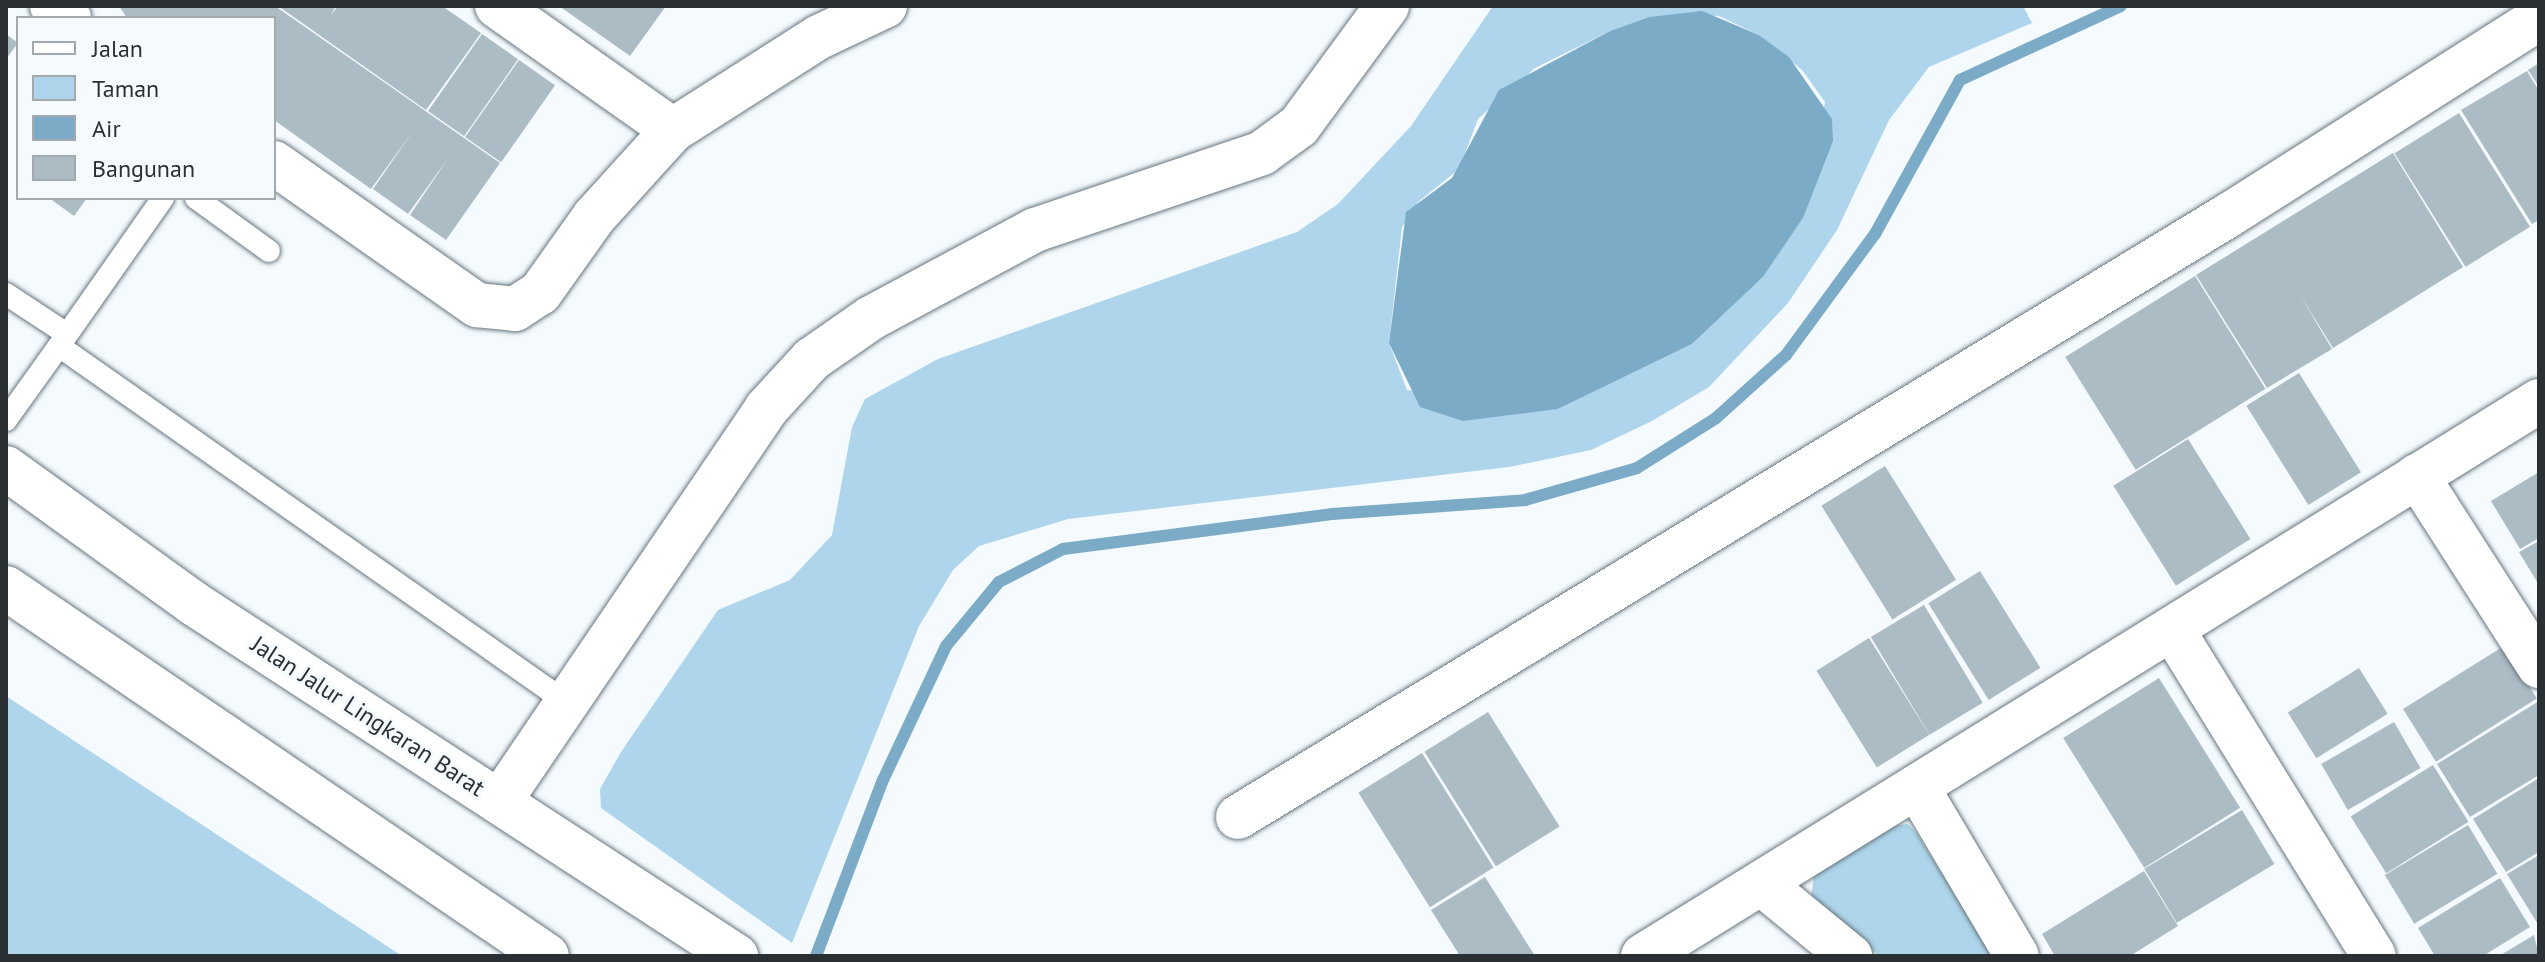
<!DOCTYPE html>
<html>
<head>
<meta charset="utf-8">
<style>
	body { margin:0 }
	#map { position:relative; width:2545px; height:962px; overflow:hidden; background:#f4fafe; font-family:"PT Sans",sans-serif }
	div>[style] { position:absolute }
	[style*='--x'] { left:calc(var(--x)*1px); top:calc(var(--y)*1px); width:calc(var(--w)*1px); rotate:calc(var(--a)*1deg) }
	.green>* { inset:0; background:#aed5eb }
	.water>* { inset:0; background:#7babc6 }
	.stream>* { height:12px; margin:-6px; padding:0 6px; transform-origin:6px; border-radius:6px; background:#7babc6 }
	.building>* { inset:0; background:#acbcc5; transform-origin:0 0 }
	.roads { filter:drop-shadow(0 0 2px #67757e) drop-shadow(0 0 2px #67757e) }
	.service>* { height:22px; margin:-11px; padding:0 11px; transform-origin:11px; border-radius:11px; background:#fff }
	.minor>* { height:44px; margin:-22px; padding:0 22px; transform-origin:22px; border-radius:22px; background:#fff }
	.primary>* { height:44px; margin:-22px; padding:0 22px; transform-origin:22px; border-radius:22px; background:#fff }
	span { translate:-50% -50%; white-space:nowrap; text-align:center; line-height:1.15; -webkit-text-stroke:6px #f4fafe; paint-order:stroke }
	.street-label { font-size:24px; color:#2a3033 }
	.frame { position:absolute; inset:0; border:8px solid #2a3033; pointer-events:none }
	.legend { position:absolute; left:16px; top:16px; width:260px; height:184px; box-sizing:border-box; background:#f4fafe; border:2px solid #a3a9ad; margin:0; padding:10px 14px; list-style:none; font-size:24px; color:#2a3033 }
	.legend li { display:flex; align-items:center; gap:16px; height:40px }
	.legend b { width:40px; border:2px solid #a3a9ad }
</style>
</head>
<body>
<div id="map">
	<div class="green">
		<i style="clip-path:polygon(evenodd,1493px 6px,2023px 6px,2032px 23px,1929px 67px,1889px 120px,1837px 230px,1788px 303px,1709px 387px,1652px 421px,1591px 450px,1509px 467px,1068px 519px,979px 546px,953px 570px,919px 626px,792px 943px,601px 808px,600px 789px,621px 752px,718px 610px,790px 580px,832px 535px,852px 427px,865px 399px,938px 359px,1297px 232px,1338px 204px,1411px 126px,1493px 6px,1719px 16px,1759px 35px,1802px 70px,1825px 102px,1803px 218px,1763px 277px,1692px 344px,1558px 409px,1407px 390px,1389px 343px,1402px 227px,1418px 202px,1459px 169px,1478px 119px,1535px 68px,1610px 31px,1649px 17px,1719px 16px)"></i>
		<i style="clip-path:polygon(6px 696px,402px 956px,6px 956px)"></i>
		<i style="clip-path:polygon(1908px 824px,1917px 834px,1994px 956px,1879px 956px,1811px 899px,1814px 874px,1891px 826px)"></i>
	</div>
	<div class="water">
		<i style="clip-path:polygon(1702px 11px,1759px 35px,1789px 57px,1832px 119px,1833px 141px,1803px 218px,1763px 277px,1692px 344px,1558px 409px,1463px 421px,1420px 407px,1389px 343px,1406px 212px,1452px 178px,1499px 90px,1610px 31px,1649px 17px)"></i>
	</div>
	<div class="stream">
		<i style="--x:816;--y:956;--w:188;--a:-69.2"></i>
		<i style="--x:883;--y:780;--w:148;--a:-64.8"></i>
		<i style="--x:946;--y:646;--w:83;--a:-50.4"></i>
		<i style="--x:999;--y:582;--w:72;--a:-27.3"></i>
		<i style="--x:1063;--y:549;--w:271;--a:-7.4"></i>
		<i style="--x:1332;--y:514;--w:194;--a:-4.1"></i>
		<i style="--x:1525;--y:500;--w:116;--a:-15.9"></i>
		<i style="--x:1637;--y:468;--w:93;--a:-32.3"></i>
		<i style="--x:1716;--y:418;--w:94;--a:-42"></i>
		<i style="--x:1786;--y:355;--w:150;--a:-53.7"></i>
		<i style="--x:1875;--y:234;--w:176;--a:-61.1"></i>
		<i style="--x:1960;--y:80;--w:177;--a:-24.7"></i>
	</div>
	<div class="building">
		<i style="clip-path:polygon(119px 6px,275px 6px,500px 163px,446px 240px,410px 215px,449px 157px,408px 214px,373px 189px,413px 131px,371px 189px,274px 120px,274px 18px,127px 18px)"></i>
		<i style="clip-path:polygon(278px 6px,336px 6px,331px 15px,338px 6px,442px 6px,481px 33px,426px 110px)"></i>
		<i style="clip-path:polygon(559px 6px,666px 6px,630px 56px)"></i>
		<i style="left:6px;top:34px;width:15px;height:134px;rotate:37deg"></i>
		<i style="left:482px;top:34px;width:44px;height:94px;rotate:35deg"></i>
		<i style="left:519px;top:60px;width:44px;height:94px;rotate:35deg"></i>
		<i style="clip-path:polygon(2539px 63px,2539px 87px,2528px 70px)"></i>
		<i style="clip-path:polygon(2527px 71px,2539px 91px,2539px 220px,2532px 224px,2461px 110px)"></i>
		<i style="left:2459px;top:113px;width:134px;height:76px;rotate:58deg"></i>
		<i style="clip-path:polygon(2393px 153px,2463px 267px,2333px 348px,2300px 295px,2332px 349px,2267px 388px,2196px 275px)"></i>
		<i style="clip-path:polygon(49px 198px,87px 198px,74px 216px)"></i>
		<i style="left:2195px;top:276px;width:133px;height:153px;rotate:58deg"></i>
		<i style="left:2299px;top:373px;width:117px;height:62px;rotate:58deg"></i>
		<i style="left:2188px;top:439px;width:118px;height:88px;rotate:58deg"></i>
		<i style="left:1885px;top:466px;width:134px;height:75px;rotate:58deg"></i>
		<i style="clip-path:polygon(2539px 472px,2539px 538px,2520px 549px,2491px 501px)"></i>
		<i style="clip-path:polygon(2539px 541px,2539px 585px,2519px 552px)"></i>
		<i style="left:1980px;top:571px;width:114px;height:61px;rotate:58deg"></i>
		<i style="left:1924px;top:605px;width:114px;height:62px;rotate:59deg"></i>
		<i style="left:1869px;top:638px;width:114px;height:62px;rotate:58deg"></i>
		<i style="left:2504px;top:646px;width:62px;height:119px;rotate:58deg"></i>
		<i style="left:2359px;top:668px;width:54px;height:84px;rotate:58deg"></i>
		<i style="left:2159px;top:678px;width:153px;height:113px;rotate:58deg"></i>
		<i style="clip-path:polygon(2539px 701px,2539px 775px,2470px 817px,2437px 764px)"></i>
		<i style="left:1488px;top:712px;width:135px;height:75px;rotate:58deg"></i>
		<i style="left:2394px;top:722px;width:53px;height:84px;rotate:60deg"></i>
		<i style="left:1422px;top:753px;width:135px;height:75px;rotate:58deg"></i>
		<i style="left:2433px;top:765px;width:67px;height:97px;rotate:58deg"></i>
		<i style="clip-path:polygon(2539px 778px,2539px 852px,2506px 872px,2473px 819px)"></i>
		<i style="left:2242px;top:810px;width:63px;height:114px;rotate:59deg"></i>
		<i style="left:2468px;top:825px;width:57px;height:97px;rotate:59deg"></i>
		<i style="clip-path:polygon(2539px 855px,2539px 926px,2507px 874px)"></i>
		<i style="clip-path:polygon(2144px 871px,2178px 926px,2130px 956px,2055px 956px,2042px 934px)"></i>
		<i style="clip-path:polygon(1485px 877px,1535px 956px,1460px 956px,1431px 910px)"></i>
		<i style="clip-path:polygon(2500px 878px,2530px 927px,2483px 956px,2435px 956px,2418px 928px)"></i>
		<i style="clip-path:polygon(2534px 935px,2539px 956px,2499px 956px)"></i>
	</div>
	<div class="roads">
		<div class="service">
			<i style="--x:196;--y:198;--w:90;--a:36"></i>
			<i style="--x:6;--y:294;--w:73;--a:33.3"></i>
			<i style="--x:59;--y:346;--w:181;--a:-54.9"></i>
			<i style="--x:6;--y:420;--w:91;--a:-54.4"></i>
			<i style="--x:59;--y:346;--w:620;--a:35.08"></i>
		</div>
		<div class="minor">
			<i style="--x:52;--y:6;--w:21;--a:35"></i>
			<i style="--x:497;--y:6;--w:215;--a:35.2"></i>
			<i style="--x:274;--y:163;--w:248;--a:35"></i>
			<i style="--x:477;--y:305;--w:38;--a:6"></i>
			<i style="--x:515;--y:309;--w:30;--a:-33"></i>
			<i style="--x:540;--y:293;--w:93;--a:-54.6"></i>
			<i style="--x:594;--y:217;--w:118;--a:-47.8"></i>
			<i style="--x:673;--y:130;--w:173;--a:-32.5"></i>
			<i style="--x:819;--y:37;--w:73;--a:-25.2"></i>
			<i style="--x:2417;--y:476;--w:226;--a:57.3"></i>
			<i style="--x:2172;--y:629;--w:384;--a:58.3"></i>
			<i style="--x:1917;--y:787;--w:196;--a:59.4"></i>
			<i style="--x:500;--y:801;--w:474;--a:-55.8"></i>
			<i style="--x:766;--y:409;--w:68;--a:-47.4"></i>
			<i style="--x:812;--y:359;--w:72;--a:-34.8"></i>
			<i style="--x:871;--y:318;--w:186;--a:-28.2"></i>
			<i style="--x:1035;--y:230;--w:240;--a:-18.7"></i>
			<i style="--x:1262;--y:153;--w:46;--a:-36.1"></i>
			<i style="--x:1299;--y:126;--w:149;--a:-53.7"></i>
			<i style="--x:1238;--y:817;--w:1160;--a:-31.28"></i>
			<i style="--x:2229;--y:215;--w:367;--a:-32.4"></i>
			<i style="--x:1762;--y:884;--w:114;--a:39.3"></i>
			<i style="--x:1643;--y:956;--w:1054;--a:-31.77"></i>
		</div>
		<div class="primary">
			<i style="--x:6;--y:468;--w:231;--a:35.8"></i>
			<i style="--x:193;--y:603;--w:648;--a:33.03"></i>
			<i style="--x:6;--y:588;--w:654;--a:34.22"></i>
		</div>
	</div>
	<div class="street-label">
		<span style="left:368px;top:716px;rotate:33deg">Jalan Jalur Lingkaran Barat</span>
	</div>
	<div class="frame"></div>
	<ul class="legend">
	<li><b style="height:10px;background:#fff"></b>Jalan</li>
	<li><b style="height:22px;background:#aed5eb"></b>Taman</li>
	<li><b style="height:22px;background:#7babc6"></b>Air</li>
	<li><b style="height:22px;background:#acbcc5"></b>Bangunan</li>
	</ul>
</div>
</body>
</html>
